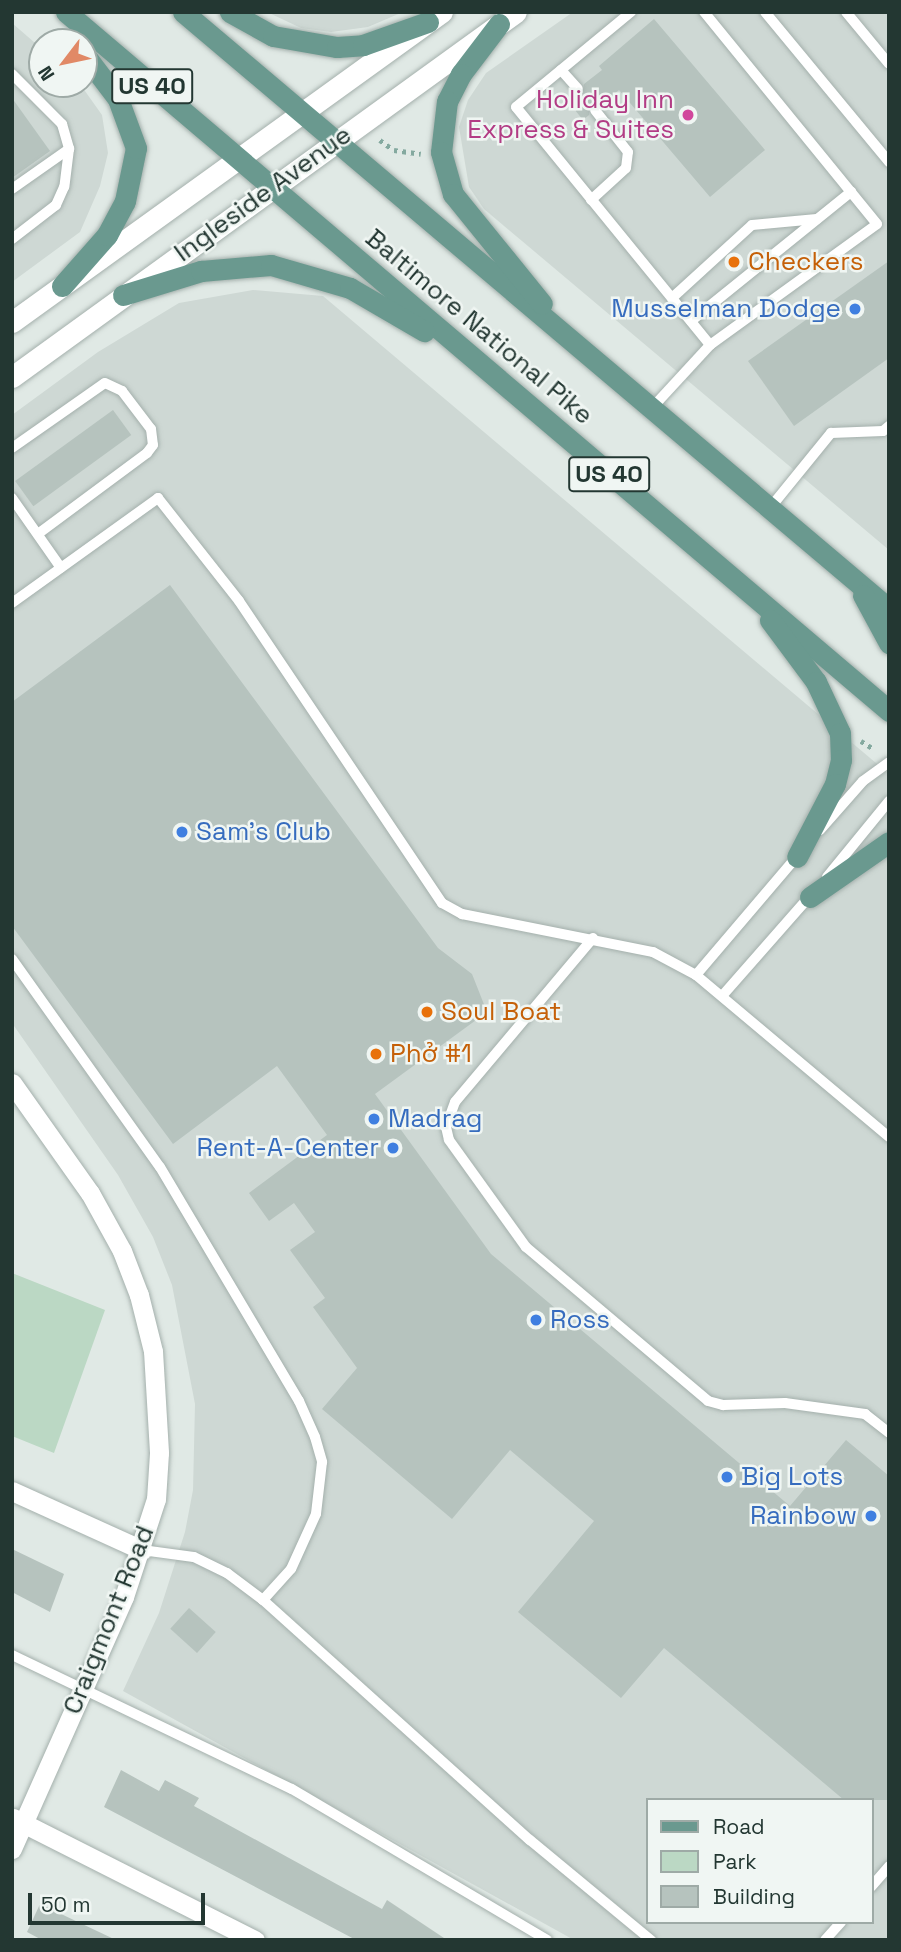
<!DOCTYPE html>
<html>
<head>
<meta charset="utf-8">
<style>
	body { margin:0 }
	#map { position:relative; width:901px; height:1952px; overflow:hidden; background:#e0e9e5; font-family:"Space Grotesk",sans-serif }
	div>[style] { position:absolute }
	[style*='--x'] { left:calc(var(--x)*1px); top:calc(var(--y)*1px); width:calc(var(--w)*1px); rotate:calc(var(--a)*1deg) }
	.built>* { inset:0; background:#ced8d4 }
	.green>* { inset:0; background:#bbd8c4 }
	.building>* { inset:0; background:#b6c3be; transform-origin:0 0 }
	.path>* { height:4.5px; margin-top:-2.25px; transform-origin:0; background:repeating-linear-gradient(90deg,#84a99f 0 3.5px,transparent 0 8.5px) }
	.roads { filter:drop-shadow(0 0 2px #a4b0ac) drop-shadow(0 0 2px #a4b0ac) }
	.lane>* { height:10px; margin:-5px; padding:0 5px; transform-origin:5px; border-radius:5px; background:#fff }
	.street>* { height:19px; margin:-9.5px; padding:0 9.5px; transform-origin:9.5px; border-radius:9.5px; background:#fff }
	.secondary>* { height:21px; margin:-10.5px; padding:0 10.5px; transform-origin:10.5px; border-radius:10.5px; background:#fff }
	.primary>* { height:21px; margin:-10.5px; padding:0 10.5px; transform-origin:10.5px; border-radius:10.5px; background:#6a998f }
	.dots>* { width:19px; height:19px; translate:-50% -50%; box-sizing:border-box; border:4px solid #f0f6f3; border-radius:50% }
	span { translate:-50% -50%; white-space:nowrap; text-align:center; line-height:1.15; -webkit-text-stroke:5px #f0f6f3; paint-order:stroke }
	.shield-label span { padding:2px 5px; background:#f0f6f3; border:2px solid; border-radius:5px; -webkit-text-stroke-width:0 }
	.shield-label { font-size:24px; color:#233732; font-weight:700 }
	.hotel-label { font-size:26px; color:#b23c85 }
	.right { translate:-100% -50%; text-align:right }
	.street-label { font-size:26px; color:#233732 }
	.food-label { font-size:26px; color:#c56008 }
	.left { translate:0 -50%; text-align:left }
	.shop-label { font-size:26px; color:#366cbe }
	.frame { position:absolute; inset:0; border:14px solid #233732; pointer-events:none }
	.legend { position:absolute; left:646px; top:1798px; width:228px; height:126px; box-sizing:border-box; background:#f0f6f3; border:2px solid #9eaaa6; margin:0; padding:9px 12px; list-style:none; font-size:21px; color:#233732 }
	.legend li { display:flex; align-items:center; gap:14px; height:35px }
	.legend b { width:35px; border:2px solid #9eaaa6 }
	.north { position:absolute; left:28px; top:28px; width:70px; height:70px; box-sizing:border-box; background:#f0f6f3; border:2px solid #9eaaa6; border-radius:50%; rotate:238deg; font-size:19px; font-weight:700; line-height:28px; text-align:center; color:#233732 }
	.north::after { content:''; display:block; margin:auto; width:24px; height:32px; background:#e18966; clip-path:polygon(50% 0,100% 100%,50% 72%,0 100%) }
	.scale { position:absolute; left:28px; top:1893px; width:177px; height:32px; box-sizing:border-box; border:4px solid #233732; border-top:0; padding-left:9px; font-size:21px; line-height:24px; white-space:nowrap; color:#233732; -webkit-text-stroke:5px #f0f6f3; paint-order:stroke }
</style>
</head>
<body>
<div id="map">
	<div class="built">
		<i style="clip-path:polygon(267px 12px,403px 12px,368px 27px,331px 32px,301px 28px)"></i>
		<i style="clip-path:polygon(573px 12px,889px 12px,889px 550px,484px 209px,469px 187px,459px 127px,468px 100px,486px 73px)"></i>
		<i style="clip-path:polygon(12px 23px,42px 49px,42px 84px,80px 84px,102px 115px,108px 153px,100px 186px,80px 232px,12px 282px)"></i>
		<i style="clip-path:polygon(evenodd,253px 290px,323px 296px,889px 774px,889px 1940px,574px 1940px,123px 1691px,159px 1613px,185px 1532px,193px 1490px,195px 1404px,172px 1285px,153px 1237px,118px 1175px,12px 1023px,12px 415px,98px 352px,179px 303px,253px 290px,647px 1800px,871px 1800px,871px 1922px,647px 1922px,647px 1800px)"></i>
	</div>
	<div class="green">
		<i style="clip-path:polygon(12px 1273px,105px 1310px,54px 1453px,12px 1436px)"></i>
	</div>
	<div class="building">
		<i style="clip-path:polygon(654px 19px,765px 150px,710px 197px,619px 90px,601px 105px,590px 105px,589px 115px,583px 120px,566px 99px,572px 94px,582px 95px,584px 84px,602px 70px,599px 66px)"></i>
		<i style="clip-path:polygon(12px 98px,50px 151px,12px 178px)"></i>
		<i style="clip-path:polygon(889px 261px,889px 358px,794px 426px,748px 361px)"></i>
		<i style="left:113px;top:410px;width:31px;height:121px;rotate:54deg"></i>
		<i style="clip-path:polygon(170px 585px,438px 948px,472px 974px,487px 1012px,375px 1094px,491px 1254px,790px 1506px,846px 1440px,889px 1476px,889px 1800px,844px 1800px,664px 1648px,621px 1698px,518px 1612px,594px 1521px,510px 1450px,452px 1519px,322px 1409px,357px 1368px,313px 1307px,325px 1298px,290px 1250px,315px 1232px,294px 1203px,269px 1221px,249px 1193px,327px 1135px,277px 1066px,173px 1144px,12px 926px,12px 702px)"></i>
		<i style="clip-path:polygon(12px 1549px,64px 1574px,50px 1612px,12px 1592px)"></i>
		<i style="left:189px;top:1608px;width:36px;height:28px;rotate:42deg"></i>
		<i style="clip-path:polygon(121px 1770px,159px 1791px,165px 1780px,199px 1798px,194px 1806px,382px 1909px,387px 1900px,447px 1940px,356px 1940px,104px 1807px)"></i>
		<i style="clip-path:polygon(40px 1904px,116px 1940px,42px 1940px,27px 1932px)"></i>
	</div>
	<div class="path">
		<i style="--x:380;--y:140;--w:17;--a:36"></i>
		<i style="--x:394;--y:150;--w:27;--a:8"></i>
		<i style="--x:861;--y:741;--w:15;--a:32"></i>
	</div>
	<div class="roads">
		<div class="lane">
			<i style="--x:631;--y:12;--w:149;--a:140.4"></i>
			<i style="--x:516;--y:107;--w:307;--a:50.8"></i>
			<i style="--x:765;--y:12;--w:195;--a:50.4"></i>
			<i style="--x:846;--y:12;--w:67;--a:50.4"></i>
			<i style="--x:561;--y:70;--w:25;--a:48"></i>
			<i style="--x:12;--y:74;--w:71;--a:45"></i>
			<i style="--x:62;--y:124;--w:26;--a:74"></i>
			<i style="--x:69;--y:149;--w:38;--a:97"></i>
			<i style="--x:64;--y:187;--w:20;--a:114"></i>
			<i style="--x:56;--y:205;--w:56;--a:142.3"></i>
			<i style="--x:12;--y:189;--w:70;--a:-35.1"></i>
			<i style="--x:591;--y:200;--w:47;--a:-42.4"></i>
			<i style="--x:626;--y:168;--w:16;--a:-83"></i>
			<i style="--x:628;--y:152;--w:53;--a:-128.2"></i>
			<i style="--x:672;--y:298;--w:108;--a:-42.4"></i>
			<i style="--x:752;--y:225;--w:65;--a:-5.3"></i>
			<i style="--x:691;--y:321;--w:206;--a:-38.9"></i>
			<i style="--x:652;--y:408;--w:86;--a:-47.4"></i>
			<i style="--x:710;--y:345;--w:206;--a:-35.9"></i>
			<i style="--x:877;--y:224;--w:274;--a:-129.2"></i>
			<i style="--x:12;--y:448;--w:113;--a:-35"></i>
			<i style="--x:105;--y:383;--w:19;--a:25"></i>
			<i style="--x:122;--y:391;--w:48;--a:52.7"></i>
			<i style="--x:151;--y:429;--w:16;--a:83"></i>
			<i style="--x:153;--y:445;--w:10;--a:127"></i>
			<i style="--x:147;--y:453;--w:136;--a:143.4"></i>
			<i style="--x:12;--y:498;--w:85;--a:55"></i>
			<i style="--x:770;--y:508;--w:97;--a:-50.9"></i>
			<i style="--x:831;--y:433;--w:52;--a:-2.2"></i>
			<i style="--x:883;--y:431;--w:8;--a:-40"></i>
			<i style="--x:12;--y:603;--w:180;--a:-35.7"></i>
			<i style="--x:158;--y:498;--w:131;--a:51.8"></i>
			<i style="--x:239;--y:601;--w:364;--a:56.1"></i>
			<i style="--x:442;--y:903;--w:23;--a:29"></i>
			<i style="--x:462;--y:914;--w:195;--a:11.3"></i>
			<i style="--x:653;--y:952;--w:49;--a:28.1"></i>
			<i style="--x:696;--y:975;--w:252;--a:40"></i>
			<i style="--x:820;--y:830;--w:65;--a:-48.7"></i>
			<i style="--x:863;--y:781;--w:32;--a:-36"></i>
			<i style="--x:827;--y:877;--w:98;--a:-50.8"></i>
			<i style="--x:593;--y:938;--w:214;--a:130.1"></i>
			<i style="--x:455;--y:1102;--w:27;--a:110"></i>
			<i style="--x:446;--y:1127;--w:13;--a:77"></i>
			<i style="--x:449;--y:1140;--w:132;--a:54.3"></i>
			<i style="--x:526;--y:1247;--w:238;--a:40.2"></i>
			<i style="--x:708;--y:1401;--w:16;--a:15"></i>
			<i style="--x:723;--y:1405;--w:62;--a:-1.8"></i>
			<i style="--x:785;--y:1403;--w:81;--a:7.8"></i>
			<i style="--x:865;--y:1414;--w:31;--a:38"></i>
			<i style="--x:12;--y:959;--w:255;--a:54.6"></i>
			<i style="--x:160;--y:1167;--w:272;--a:59.3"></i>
			<i style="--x:299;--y:1401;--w:39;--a:66"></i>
			<i style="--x:315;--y:1437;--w:26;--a:74"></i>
			<i style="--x:322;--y:1462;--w:52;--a:96.6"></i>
			<i style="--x:316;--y:1514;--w:60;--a:114.4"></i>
			<i style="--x:291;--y:1569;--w:42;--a:132.1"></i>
			<i style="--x:696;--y:975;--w:157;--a:-49.6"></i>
			<i style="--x:722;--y:996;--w:133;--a:-48.7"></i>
			<i style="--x:142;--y:1550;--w:52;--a:7.7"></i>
			<i style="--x:194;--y:1557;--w:37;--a:26"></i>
			<i style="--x:227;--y:1573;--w:45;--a:36.9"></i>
			<i style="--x:263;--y:1600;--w:359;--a:42"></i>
			<i style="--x:530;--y:1840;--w:157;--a:39.6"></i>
			<i style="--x:12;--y:1655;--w:310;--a:25.6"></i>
			<i style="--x:292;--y:1789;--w:296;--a:30.6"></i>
			<i style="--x:871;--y:1887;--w:28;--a:-49"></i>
			<i style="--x:825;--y:1940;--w:24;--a:-48"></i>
		</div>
		<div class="street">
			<i style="--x:12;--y:1083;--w:135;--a:54.7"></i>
			<i style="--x:90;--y:1193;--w:66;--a:61.1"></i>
			<i style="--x:122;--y:1251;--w:47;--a:68.9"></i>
			<i style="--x:139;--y:1295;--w:58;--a:76"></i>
			<i style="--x:153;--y:1351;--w:102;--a:86.6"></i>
			<i style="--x:159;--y:1453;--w:46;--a:93.7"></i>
			<i style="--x:156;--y:1499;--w:103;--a:108.1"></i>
			<i style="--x:124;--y:1597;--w:276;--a:114"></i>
			<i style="--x:12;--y:1491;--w:143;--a:24.4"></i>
			<i style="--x:13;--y:1818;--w:271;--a:26.8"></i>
		</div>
		<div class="secondary">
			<i style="--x:12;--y:322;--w:530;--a:-35.79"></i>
			<i style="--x:12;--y:377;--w:622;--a:-35.91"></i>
		</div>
		<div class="primary">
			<i style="--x:66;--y:12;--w:1080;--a:40.34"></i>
			<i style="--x:183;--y:12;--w:925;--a:40.22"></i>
			<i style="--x:230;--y:12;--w:49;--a:29.2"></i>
			<i style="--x:273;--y:36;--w:65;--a:9.8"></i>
			<i style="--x:337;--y:47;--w:26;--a:-4"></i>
			<i style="--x:363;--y:45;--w:69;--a:-19.5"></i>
			<i style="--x:499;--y:24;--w:63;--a:127.2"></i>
			<i style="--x:461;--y:74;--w:30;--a:117"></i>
			<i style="--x:447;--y:101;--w:51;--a:96.7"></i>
			<i style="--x:441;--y:152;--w:44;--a:74.1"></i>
			<i style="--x:453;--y:194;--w:141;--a:51"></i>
			<i style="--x:62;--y:286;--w:68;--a:-48.6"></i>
			<i style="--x:107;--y:235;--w:38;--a:-62"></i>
			<i style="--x:125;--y:201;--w:54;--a:-78.3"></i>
			<i style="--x:136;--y:148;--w:52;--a:-110.2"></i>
			<i style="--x:118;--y:99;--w:56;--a:-127.1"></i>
			<i style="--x:123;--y:295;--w:82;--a:-17.1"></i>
			<i style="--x:201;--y:271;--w:70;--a:-4.9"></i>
			<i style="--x:271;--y:265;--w:82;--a:16.2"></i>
			<i style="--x:350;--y:288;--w:86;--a:30.2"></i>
			<i style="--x:863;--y:595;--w:55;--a:61.6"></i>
			<i style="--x:770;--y:620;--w:77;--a:53.4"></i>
			<i style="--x:816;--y:682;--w:56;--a:64.8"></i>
			<i style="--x:840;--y:733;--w:27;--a:88"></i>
			<i style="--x:841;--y:760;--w:25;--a:104"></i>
			<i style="--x:835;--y:784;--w:82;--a:117.5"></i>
			<i style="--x:810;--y:897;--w:96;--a:-34.8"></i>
		</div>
	</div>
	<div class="dots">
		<i style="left:688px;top:115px;background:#d1479c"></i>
		<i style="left:734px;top:262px;background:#e8710a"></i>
		<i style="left:855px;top:309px;background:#3f7fe0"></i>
		<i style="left:182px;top:832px;background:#3f7fe0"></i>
		<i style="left:427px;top:1012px;background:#e8710a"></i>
		<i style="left:376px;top:1054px;background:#e8710a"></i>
		<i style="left:374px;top:1119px;background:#3f7fe0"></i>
		<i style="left:393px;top:1148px;background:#3f7fe0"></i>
		<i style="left:536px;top:1320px;background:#3f7fe0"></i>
		<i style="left:727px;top:1477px;background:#3f7fe0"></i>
		<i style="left:871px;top:1516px;background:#3f7fe0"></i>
	</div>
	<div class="shield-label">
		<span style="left:152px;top:86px">US 40</span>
		<span style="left:609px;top:474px">US 40</span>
	</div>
	<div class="hotel-label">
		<span class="right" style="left:674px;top:115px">Holiday Inn<br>Express &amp; Suites</span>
	</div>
	<div class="street-label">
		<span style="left:263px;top:194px;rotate:-36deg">Ingleside Avenue</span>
		<span style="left:479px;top:327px;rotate:40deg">Baltimore National Pike</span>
		<span style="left:109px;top:1620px;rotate:-68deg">Craigmont Road</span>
	</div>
	<div class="food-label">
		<span class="left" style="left:748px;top:262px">Checkers</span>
		<span class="left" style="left:441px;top:1012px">Soul Boat</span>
		<span class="left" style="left:390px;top:1054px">Phở #1</span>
	</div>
	<div class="shop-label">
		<span class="right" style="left:841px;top:309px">Musselman Dodge</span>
		<span class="left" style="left:196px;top:832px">Sam's Club</span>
		<span class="left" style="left:388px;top:1119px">Madrag</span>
		<span class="right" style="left:379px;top:1148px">Rent-A-Center</span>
		<span class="left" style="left:550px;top:1320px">Ross</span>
		<span class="left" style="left:741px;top:1477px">Big Lots</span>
		<span class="right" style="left:857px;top:1516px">Rainbow</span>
	</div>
	<div class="frame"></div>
	<ul class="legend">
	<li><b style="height:9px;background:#6a998f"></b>Road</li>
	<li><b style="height:19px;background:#bbd8c4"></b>Park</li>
	<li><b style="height:19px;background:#b6c3be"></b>Building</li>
	</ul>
	<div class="north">N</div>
	<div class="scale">50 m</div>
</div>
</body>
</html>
